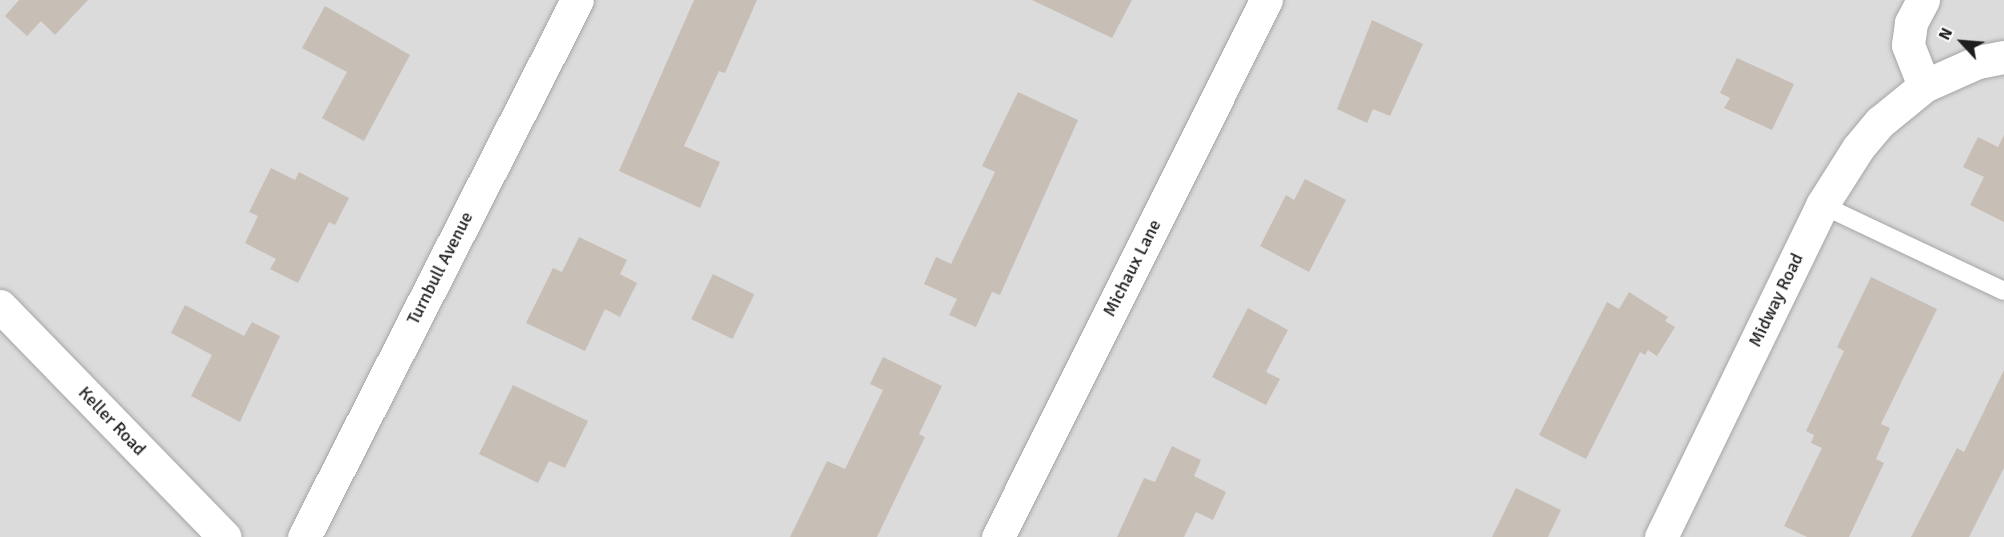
<!DOCTYPE html>
<html>
<head>
<meta charset="utf-8">
<style>
	body { margin:0 }
	#map { position:relative; width:2004px; height:537px; overflow:hidden; background:#efece3; font-family:Signika,sans-serif }
	div>[style] { position:absolute }
	[style*='--x'] { left:calc(var(--x)*1px); top:calc(var(--y)*1px); width:calc(var(--w)*1px); rotate:calc(var(--a)*1deg) }
	.residential>* { inset:0; background:#dcdbdb; transform-origin:0 0 }
	.building>* { inset:0; background:#c7beb6; transform-origin:0 0 }
	.roads { filter:drop-shadow(0 0 2px #a5a5a5) drop-shadow(0 0 2px #a5a5a5) }
	.service>* { height:18px; margin:-9px; padding:0 9px; transform-origin:9px; border-radius:9px; background:#fff }
	.minor>* { height:33px; margin:-16.5px; padding:0 16.5px; transform-origin:16.5px; border-radius:16.5px; background:#fff }
	span { translate:-50% -50%; white-space:nowrap; text-align:center; line-height:1.15; -webkit-text-stroke:4.5px #fff; paint-order:stroke }
	.street-label { font-size:18px; color:#1e1e1e }
	.north { position:absolute; left:1932px; top:12px; width:60px; height:60px; -webkit-text-stroke:4px #fff; paint-order:stroke; rotate:296deg; font-size:16px; font-weight:700; line-height:24px; text-align:center; color:#1e1e1e }
	.north::after { content:''; display:block; margin:auto; width:21px; height:27px; background:#1e1e1e; clip-path:polygon(50% 0,100% 100%,50% 72%,0 100%) }
</style>
</head>
<body>
<div id="map">
	<div class="residential">
		<i style="left:0;top:0;width:2004px;height:537px"></i>
	</div>
	<div class="building">
		<i style="clip-path:polygon(19px 0,88px 0,55px 35px,41px 21px,27px 36px,5px 16px)"></i>
		<i style="clip-path:polygon(694px 0,757px 0,725px 73px,719px 71px,684px 146px,720px 162px,700px 208px,619px 171px)"></i>
		<i style="clip-path:polygon(1032px 0,1132px 0,1112px 38px)"></i>
		<i style="clip-path:polygon(325px 6px,410px 55px,364px 141px,322px 118px,347px 72px,302px 48px)"></i>
		<i style="clip-path:polygon(1372px 20px,1423px 44px,1390px 116px,1373px 109px,1367px 123px,1337px 109px)"></i>
		<i style="clip-path:polygon(1737px 58px,1794px 84px,1772px 130px,1724px 108px,1730px 98px,1720px 93px)"></i>
		<i style="clip-path:polygon(1018px 92px,1078px 120px,1000px 295px,992px 292px,976px 327px,949px 315px,957px 299px,924px 284px,936px 257px,951px 264px,995px 172px,982px 166px)"></i>
		<i style="clip-path:polygon(2004px 135px,2004px 222px,1970px 205px,1984px 177px,1963px 167px,1978px 137px,1998px 147px)"></i>
		<i style="clip-path:polygon(271px 168px,295px 180px,299px 172px,349px 198px,335px 225px,329px 222px,298px 283px,270px 269px,276px 259px,245px 243px,258px 216px,249px 212px)"></i>
		<i style="clip-path:polygon(1305px 179px,1346px 200px,1309px 272px,1260px 246px,1286px 195px,1294px 200px)"></i>
		<i style="clip-path:polygon(579px 237px,627px 260px,620px 274px,637px 283px,620px 317px,605px 309px,585px 351px,526px 323px,553px 268px,562px 272px)"></i>
		<i style="left:713px;top:274px;width:46px;height:50px;rotate:26deg"></i>
		<i style="clip-path:polygon(1871px 277px,1937px 309px,1881px 424px,1890px 428px,1876px 459px,1884px 463px,1849px 537px,1807px 537px,1784px 526px,1822px 448px,1811px 443px,1814px 435px,1806px 431px,1844px 351px,1837px 347px)"></i>
		<i style="clip-path:polygon(1629px 292px,1668px 317px,1665px 321px,1675px 327px,1657px 356px,1648px 350px,1645px 355px,1640px 352px,1586px 459px,1539px 435px,1607px 302px,1619px 309px)"></i>
		<i style="clip-path:polygon(185px 305px,244px 336px,252px 322px,280px 336px,240px 422px,191px 396px,212px 355px,171px 333px)"></i>
		<i style="clip-path:polygon(1248px 308px,1288px 330px,1266px 372px,1280px 379px,1266px 405px,1212px 377px)"></i>
		<i style="clip-path:polygon(883px 357px,942px 386px,919px 434px,925px 437px,877px 537px,790px 537px,827px 461px,845px 469px,883px 390px,870px 384px)"></i>
		<i style="clip-path:polygon(2004px 370px,2004px 468px,1969px 537px,1911px 537px,1957px 448px,1964px 452px)"></i>
		<i style="clip-path:polygon(513px 385px,588px 421px,565px 468px,549px 461px,538px 483px,479px 454px)"></i>
		<i style="clip-path:polygon(1172px 446px,1201px 460px,1194px 476px,1226px 492px,1213px 520px,1196px 512px,1184px 537px,1117px 537px,1144px 478px,1155px 482px)"></i>
		<i style="clip-path:polygon(1516px 488px,1561px 510px,1548px 537px,1492px 537px)"></i>
	</div>
	<div class="roads">
		<div class="service">
			<i style="--x:1822;--y:205;--w:201;--a:25.3"></i>
		</div>
		<div class="minor">
			<i style="--x:1923;--y:0;--w:26;--a:118"></i>
			<i style="--x:1911;--y:23;--w:22;--a:98"></i>
			<i style="--x:1908;--y:45;--w:44;--a:68.7"></i>
			<i style="--x:0;--y:306;--w:322;--a:45.8"></i>
			<i style="--x:304;--y:537;--w:602;--a:-63.05"></i>
			<i style="--x:998;--y:537;--w:600;--a:-63.48"></i>
			<i style="--x:1661;--y:537;--w:369;--a:-64.1"></i>
			<i style="--x:1822;--y:205;--w:67;--a:-57.7"></i>
			<i style="--x:1858;--y:148;--w:34;--a:-50"></i>
			<i style="--x:1880;--y:122;--w:57;--a:-39.3"></i>
			<i style="--x:1924;--y:86;--w:59;--a:-24"></i>
			<i style="--x:1978;--y:62;--w:26;--a:-11"></i>
		</div>
	</div>
	<div class="street-label">
		<span style="left:440px;top:268px;rotate:-63deg">Turnbull Avenue</span>
		<span style="left:1132px;top:268px;rotate:-63deg">Michaux Lane</span>
		<span style="left:1776px;top:300px;rotate:-64deg">Midway Road</span>
		<span style="left:112px;top:421px;rotate:46deg">Keller Road</span>
	</div>
	<div class="north">N</div>
</div>
</body>
</html>
